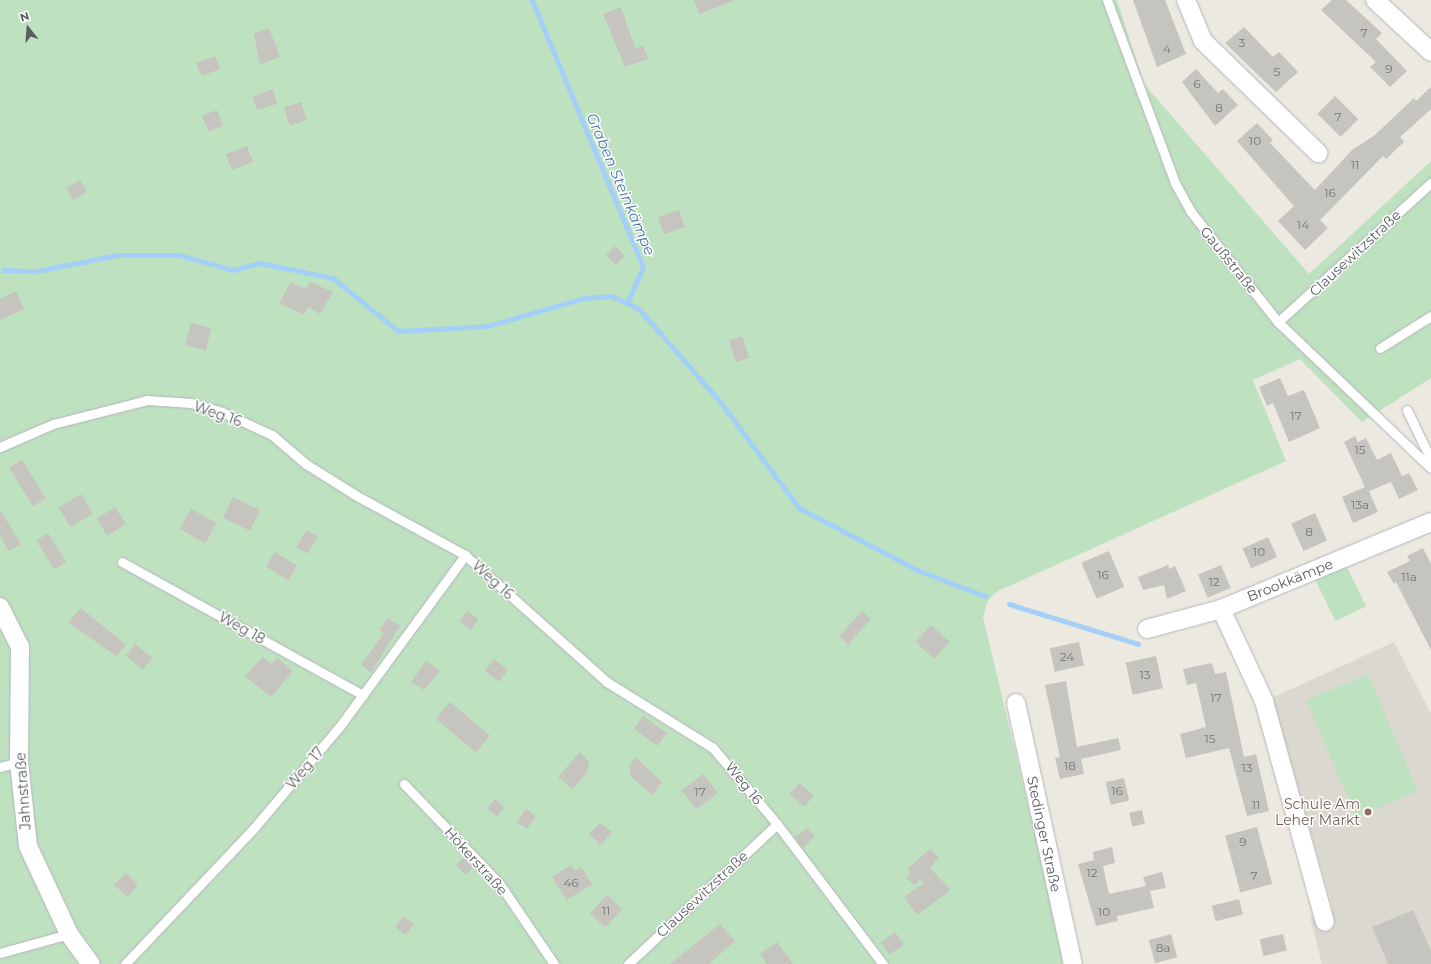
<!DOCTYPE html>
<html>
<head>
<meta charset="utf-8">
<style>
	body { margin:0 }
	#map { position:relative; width:1431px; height:964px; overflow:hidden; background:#ebe9e0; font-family:Montserrat,sans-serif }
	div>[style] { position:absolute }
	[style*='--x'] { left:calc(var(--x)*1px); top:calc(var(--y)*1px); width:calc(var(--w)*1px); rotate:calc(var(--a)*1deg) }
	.education>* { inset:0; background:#dad8cf }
	.green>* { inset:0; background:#bee1c0; transform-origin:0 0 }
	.stream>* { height:5px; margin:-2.5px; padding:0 2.5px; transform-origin:2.5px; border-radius:2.5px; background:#a4d0f7 }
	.building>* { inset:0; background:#c6c4be; transform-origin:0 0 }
	.roads { filter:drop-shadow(0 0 1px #b3b6ba) drop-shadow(0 0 1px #b3b6ba) }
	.lane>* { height:9px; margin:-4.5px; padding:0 4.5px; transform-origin:4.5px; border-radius:4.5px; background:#fff }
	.street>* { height:18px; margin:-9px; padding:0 9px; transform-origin:9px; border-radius:9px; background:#fff }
	.dots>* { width:11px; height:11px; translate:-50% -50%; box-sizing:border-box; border:2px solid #fff; border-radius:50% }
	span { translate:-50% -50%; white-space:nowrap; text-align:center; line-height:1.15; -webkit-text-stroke:3px #fff; paint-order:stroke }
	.number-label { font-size:12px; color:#747678 }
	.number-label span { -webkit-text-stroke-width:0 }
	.street-label { font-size:14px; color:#595c60 }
	.education-label { font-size:14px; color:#785e54 }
	.right { translate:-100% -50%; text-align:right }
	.water-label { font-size:15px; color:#4776af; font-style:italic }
	.north { position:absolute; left:8px; top:8px; width:40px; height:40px; -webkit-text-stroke:3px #fff; paint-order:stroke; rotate:343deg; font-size:11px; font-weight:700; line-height:16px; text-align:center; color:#595c60 }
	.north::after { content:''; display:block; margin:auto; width:14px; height:18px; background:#595c60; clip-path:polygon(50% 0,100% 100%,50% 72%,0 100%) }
</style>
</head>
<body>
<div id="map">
	<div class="education">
		<i style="clip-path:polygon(1394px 642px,1431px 714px,1431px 964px,1322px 964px,1310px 917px,1333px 910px,1272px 698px)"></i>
	</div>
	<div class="green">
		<i style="clip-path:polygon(0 0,1117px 0,1144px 84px,1309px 274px,1431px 161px,1431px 378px,1362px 422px,1300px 359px,1253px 380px,1286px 461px,998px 591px,988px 600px,983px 617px,1066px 964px,0 964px)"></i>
		<i style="left:1346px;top:565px;width:46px;height:34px;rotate:64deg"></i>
		<i style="left:1368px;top:674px;width:127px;height:67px;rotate:67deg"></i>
	</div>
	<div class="stream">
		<i style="--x:3;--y:270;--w:34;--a:2"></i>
		<i style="--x:37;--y:271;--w:82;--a:-11.3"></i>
		<i style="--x:117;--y:255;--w:62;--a:0"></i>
		<i style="--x:179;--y:255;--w:56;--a:15.5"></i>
		<i style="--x:233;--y:270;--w:28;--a:-15"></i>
		<i style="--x:260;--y:263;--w:75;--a:11.6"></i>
		<i style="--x:333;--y:278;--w:84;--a:39.2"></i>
		<i style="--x:398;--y:331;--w:90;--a:-3.2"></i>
		<i style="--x:488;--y:326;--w:100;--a:-16.3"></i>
		<i style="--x:584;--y:298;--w:27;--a:-4"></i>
		<i style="--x:611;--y:296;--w:17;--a:24"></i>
		<i style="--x:627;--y:303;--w:39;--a:-66"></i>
		<i style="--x:643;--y:267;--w:289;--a:-112.6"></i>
		<i style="--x:627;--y:303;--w:13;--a:27"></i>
		<i style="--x:639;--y:309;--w:125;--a:48.9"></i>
		<i style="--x:721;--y:403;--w:131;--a:53.4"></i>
		<i style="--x:799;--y:508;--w:133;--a:27.7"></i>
		<i style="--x:917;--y:570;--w:73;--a:20.9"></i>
		<i style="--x:1009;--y:604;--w:135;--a:17.2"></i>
	</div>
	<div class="building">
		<i style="clip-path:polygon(694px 0,733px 0,733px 1px,699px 14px)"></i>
		<i style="clip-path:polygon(1133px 0,1165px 0,1186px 54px,1157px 67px)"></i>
		<i style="clip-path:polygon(1332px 0,1346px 0,1382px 33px,1376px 39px,1407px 71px,1390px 87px,1370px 67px,1376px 62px,1321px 10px)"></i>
		<i style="clip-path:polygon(621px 7px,635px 48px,643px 46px,648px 59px,625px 67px,603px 14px)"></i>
		<i style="clip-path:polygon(1244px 27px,1273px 57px,1279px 52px,1298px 72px,1276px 92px,1225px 43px)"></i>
		<i style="clip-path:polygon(269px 28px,280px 57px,260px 64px,254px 34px)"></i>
		<i style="left:215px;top:56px;width:14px;height:20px;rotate:69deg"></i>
		<i style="clip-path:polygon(1196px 69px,1218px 93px,1223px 89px,1238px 105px,1215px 126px,1182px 82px)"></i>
		<i style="clip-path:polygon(1431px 87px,1431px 109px,1400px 137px,1404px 142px,1386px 159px,1383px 156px,1320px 220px,1328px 228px,1305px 250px,1278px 221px,1294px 206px,1237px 141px,1257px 123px,1273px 140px,1270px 143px,1315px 190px,1352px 150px,1375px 135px,1414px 98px,1416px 101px)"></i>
		<i style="clip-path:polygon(273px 89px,277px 104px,257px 110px,252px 97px)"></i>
		<i style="left:1335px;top:96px;width:33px;height:25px;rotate:45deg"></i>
		<i style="left:301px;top:102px;width:19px;height:18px;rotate:72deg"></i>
		<i style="left:217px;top:110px;width:17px;height:16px;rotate:69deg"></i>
		<i style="left:247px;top:146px;width:17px;height:23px;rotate:69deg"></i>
		<i style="left:80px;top:180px;width:14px;height:16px;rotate:60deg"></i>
		<i style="left:679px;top:210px;width:18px;height:22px;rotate:71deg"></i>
		<i style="left:615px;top:246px;width:14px;height:13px;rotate:45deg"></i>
		<i style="clip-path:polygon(291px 282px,306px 289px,310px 282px,333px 292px,320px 314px,308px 307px,304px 315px,279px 303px)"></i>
		<i style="clip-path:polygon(16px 291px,24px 309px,0 320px,0 299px)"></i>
		<i style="left:191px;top:323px;width:21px;height:23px;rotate:14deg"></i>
		<i style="left:742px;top:336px;width:23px;height:14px;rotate:72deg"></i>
		<i style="clip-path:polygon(1280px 378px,1288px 396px,1304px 390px,1320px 428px,1289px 442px,1273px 403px,1267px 406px,1259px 387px)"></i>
		<i style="clip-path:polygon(1355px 436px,1358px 442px,1366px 438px,1377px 460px,1391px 453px,1402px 476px,1409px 473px,1418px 490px,1399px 499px,1391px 482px,1369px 491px,1378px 512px,1353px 523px,1342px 497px,1365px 487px,1344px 442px)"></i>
		<i style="left:22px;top:460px;width:45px;height:15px;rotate:58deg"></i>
		<i style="left:81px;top:494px;width:23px;height:26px;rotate:59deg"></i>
		<i style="left:233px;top:497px;width:30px;height:23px;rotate:26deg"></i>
		<i style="left:115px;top:507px;width:20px;height:22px;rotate:57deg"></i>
		<i style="left:191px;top:509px;width:29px;height:23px;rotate:29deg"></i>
		<i style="clip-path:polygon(0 510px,21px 544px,9px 551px,0 536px)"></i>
		<i style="left:1315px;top:513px;width:30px;height:26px;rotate:66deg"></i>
		<i style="left:307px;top:530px;width:13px;height:20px;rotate:32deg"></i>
		<i style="left:48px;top:533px;width:34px;height:14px;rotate:58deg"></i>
		<i style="left:1268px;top:537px;width:22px;height:28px;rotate:66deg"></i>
		<i style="clip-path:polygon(1423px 548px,1431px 564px,1431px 650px,1396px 582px,1394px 584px,1387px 572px,1410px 561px,1407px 556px)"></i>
		<i style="left:1109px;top:551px;width:39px;height:30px;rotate:67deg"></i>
		<i style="left:275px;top:552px;width:26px;height:17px;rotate:32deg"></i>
		<i style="clip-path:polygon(1168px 565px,1169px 569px,1175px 566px,1186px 591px,1167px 599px,1164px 585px,1143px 590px,1138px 577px)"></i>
		<i style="left:1221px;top:565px;width:25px;height:25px;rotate:67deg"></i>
		<i style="clip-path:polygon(81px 608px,126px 645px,116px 656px,68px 622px)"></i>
		<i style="left:467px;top:611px;width:14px;height:13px;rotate:36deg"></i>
		<i style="left:862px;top:611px;width:12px;height:34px;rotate:42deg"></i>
		<i style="clip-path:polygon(388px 618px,400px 626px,371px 672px,361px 665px,384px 633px,379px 630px)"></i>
		<i style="left:931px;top:625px;width:25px;height:23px;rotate:42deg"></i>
		<i style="left:1079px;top:642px;width:24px;height:30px;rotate:78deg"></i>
		<i style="left:135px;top:644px;width:22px;height:15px;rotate:39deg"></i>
		<i style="left:1156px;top:656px;width:33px;height:31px;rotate:78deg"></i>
		<i style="clip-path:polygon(263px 657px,271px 664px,278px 658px,293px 671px,271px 697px,245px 676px)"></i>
		<i style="left:494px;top:659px;width:18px;height:15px;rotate:38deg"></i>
		<i style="clip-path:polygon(426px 661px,440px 671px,424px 690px,411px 682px)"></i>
		<i style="clip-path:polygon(1212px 663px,1215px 674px,1226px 672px,1244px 757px,1256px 754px,1269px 811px,1247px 816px,1229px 748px,1186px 758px,1180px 734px,1206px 727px,1196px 683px,1187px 685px,1183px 669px)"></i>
		<i style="clip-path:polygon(1066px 681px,1077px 747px,1118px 738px,1121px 750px,1081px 759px,1084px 774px,1060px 779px,1055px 758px,1060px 757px,1045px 685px)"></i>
		<i style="left:450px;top:702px;width:52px;height:22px;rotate:40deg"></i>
		<i style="left:643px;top:716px;width:29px;height:16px;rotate:35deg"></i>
		<i style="clip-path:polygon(580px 752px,589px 762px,588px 771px,573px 789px,558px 777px)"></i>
		<i style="clip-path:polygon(635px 757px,662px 782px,652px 795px,631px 777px,629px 766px)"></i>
		<i style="left:703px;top:774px;width:24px;height:27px;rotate:52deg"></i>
		<i style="left:1124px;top:778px;width:23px;height:19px;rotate:77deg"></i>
		<i style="left:800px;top:783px;width:19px;height:15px;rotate:43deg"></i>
		<i style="left:495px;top:799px;width:13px;height:12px;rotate:42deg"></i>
		<i style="left:526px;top:809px;width:12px;height:16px;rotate:35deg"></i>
		<i style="left:1142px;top:810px;width:14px;height:13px;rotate:78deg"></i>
		<i style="clip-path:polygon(600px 823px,612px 832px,601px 845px,589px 834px)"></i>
		<i style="left:1257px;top:827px;width:59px;height:33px;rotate:75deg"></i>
		<i style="clip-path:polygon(807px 828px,815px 836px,803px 848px,795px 837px)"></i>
		<i style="clip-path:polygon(1112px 847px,1115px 863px,1103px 866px,1109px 894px,1146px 886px,1143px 877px,1162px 872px,1166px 888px,1150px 891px,1154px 908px,1117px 916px,1118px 921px,1096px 926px,1078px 864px,1094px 860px,1093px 852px)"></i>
		<i style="clip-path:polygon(930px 849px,939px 857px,930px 868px,951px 890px,917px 915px,904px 897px,924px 883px,920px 879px,915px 885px,906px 878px,911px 872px,907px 869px)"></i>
		<i style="left:465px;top:856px;width:14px;height:13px;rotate:45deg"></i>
		<i style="clip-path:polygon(571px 865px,575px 871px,581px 867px,592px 884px,567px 900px,552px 877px)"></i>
		<i style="clip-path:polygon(126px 873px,138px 885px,128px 897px,114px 885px)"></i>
		<i style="left:607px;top:895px;width:21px;height:25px;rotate:43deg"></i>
		<i style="left:1239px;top:899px;width:16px;height:28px;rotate:76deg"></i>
		<i style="clip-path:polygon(1413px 910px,1431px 951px,1431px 964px,1388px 964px,1372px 927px)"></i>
		<i style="left:404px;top:916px;width:13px;height:14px;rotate:39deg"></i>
		<i style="clip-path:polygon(720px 924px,735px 941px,709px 964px,670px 964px)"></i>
		<i style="left:895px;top:932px;width:15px;height:18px;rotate:53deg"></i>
		<i style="left:1171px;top:934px;width:24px;height:23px;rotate:75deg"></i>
		<i style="left:1283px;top:934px;width:17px;height:24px;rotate:77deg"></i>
		<i style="clip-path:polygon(777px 942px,793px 964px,767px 964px,760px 954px)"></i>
	</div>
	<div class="roads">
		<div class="lane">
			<i style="--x:1107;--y:0;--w:195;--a:69.6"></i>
			<i style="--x:1175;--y:183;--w:33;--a:61"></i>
			<i style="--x:1191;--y:212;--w:140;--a:51.7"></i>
			<i style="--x:1278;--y:322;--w:211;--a:43.7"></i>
			<i style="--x:1278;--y:322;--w:207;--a:-42.3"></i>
			<i style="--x:1380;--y:348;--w:60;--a:-32.1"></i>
			<i style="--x:1407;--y:410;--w:55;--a:64.4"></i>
			<i style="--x:0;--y:447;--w:58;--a:-23.5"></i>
			<i style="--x:53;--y:424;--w:97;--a:-14.3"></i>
			<i style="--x:147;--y:400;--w:44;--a:3.9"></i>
			<i style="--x:191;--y:403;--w:32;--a:16"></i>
			<i style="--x:222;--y:412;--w:55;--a:24.7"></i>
			<i style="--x:272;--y:435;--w:45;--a:40.5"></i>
			<i style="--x:306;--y:464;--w:60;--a:32.1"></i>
			<i style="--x:357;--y:496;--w:123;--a:28.6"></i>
			<i style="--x:465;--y:555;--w:191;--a:41.8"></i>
			<i style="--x:607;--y:682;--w:125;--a:31.9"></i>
			<i style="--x:713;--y:748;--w:99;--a:49.9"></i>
			<i style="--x:777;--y:824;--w:176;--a:52.9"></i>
			<i style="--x:122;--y:562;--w:275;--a:28.9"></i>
			<i style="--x:0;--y:767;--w:20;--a:-15"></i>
			<i style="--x:404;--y:784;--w:137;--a:46.2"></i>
			<i style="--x:499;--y:883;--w:98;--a:55.8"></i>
			<i style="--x:0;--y:953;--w:72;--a:-15.4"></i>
			<i style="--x:125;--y:964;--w:187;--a:-46.5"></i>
			<i style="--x:254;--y:828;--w:133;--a:-49.9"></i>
			<i style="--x:340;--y:726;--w:212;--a:-53.8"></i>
			<i style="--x:628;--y:964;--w:204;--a:-43.2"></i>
		</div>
		<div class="street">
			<i style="--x:1186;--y:0;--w:44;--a:67.5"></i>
			<i style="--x:1203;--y:41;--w:161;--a:44.2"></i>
			<i style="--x:1375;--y:0;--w:76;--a:42.9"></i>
			<i style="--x:0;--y:607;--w:45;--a:63.4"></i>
			<i style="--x:20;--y:647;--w:115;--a:90.5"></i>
			<i style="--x:19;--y:762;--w:84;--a:83.9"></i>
			<i style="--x:28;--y:846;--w:97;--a:65"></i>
			<i style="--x:69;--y:934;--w:37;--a:54"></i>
			<i style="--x:1221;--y:609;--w:102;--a:64.9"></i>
			<i style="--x:1264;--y:701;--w:229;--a:74.6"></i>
			<i style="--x:1147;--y:629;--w:77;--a:-15.1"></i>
			<i style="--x:1221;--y:609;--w:227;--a:-22.5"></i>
			<i style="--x:1016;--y:703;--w:267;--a:77.7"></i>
		</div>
	</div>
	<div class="dots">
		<i style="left:1368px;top:812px;background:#8d6e63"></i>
	</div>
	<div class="number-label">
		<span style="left:1364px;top:33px">7</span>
		<span style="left:1242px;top:43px">3</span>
		<span style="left:1167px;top:49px">4</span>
		<span style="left:1389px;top:69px">9</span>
		<span style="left:1277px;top:72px">5</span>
		<span style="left:1197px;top:84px">6</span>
		<span style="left:1219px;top:108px">8</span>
		<span style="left:1338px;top:117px">7</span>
		<span style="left:1255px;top:141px">10</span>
		<span style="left:1355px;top:165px">11</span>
		<span style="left:1330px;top:193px">16</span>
		<span style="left:1303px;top:225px">14</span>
		<span style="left:1296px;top:416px">17</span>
		<span style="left:1360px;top:450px">15</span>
		<span style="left:1360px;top:505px">13a</span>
		<span style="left:1309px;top:532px">8</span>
		<span style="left:1259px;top:552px">10</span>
		<span style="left:1103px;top:575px">16</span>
		<span style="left:1409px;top:577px">11a</span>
		<span style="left:1214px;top:582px">12</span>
		<span style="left:1067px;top:657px">24</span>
		<span style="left:1145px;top:675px">13</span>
		<span style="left:1216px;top:698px">17</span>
		<span style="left:1210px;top:739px">15</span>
		<span style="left:1070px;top:766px">18</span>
		<span style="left:1247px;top:768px">13</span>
		<span style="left:1117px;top:791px">16</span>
		<span style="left:700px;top:792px">17</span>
		<span style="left:1256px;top:805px">11</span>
		<span style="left:1243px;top:842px">9</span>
		<span style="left:1092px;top:873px">12</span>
		<span style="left:1254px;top:876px">7</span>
		<span style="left:571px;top:883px">46</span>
		<span style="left:606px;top:911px">11</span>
		<span style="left:1104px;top:912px">10</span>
		<span style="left:1163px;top:948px">8a</span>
	</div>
	<div class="street-label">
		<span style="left:1355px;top:253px;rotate:-43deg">Clausewitzstraße</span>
		<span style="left:1229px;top:260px;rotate:51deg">Gaußstraße</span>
		<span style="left:218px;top:414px;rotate:19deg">Weg 16</span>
		<span style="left:493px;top:580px;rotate:42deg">Weg 16</span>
		<span style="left:1290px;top:580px;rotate:-22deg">Brookkämpe</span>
		<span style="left:242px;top:628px;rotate:29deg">Weg 18</span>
		<span style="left:305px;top:768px;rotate:-50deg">Weg 17</span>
		<span style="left:744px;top:783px;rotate:51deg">Weg 16</span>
		<span style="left:23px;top:791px;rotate:-94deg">Jahnstraße</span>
		<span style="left:1044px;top:834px;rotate:78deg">Stedinger Straße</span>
		<span style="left:476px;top:861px;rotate:48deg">Hökerstraße</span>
		<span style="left:702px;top:894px;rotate:-43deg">Clausewitzstraße</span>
	</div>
	<div class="education-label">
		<span class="right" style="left:1360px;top:812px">Schule Am<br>Leher Markt</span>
	</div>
	<div class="water-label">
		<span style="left:621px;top:184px;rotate:67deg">Graben Steinkämpe</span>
	</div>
	<div class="north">N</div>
</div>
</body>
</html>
